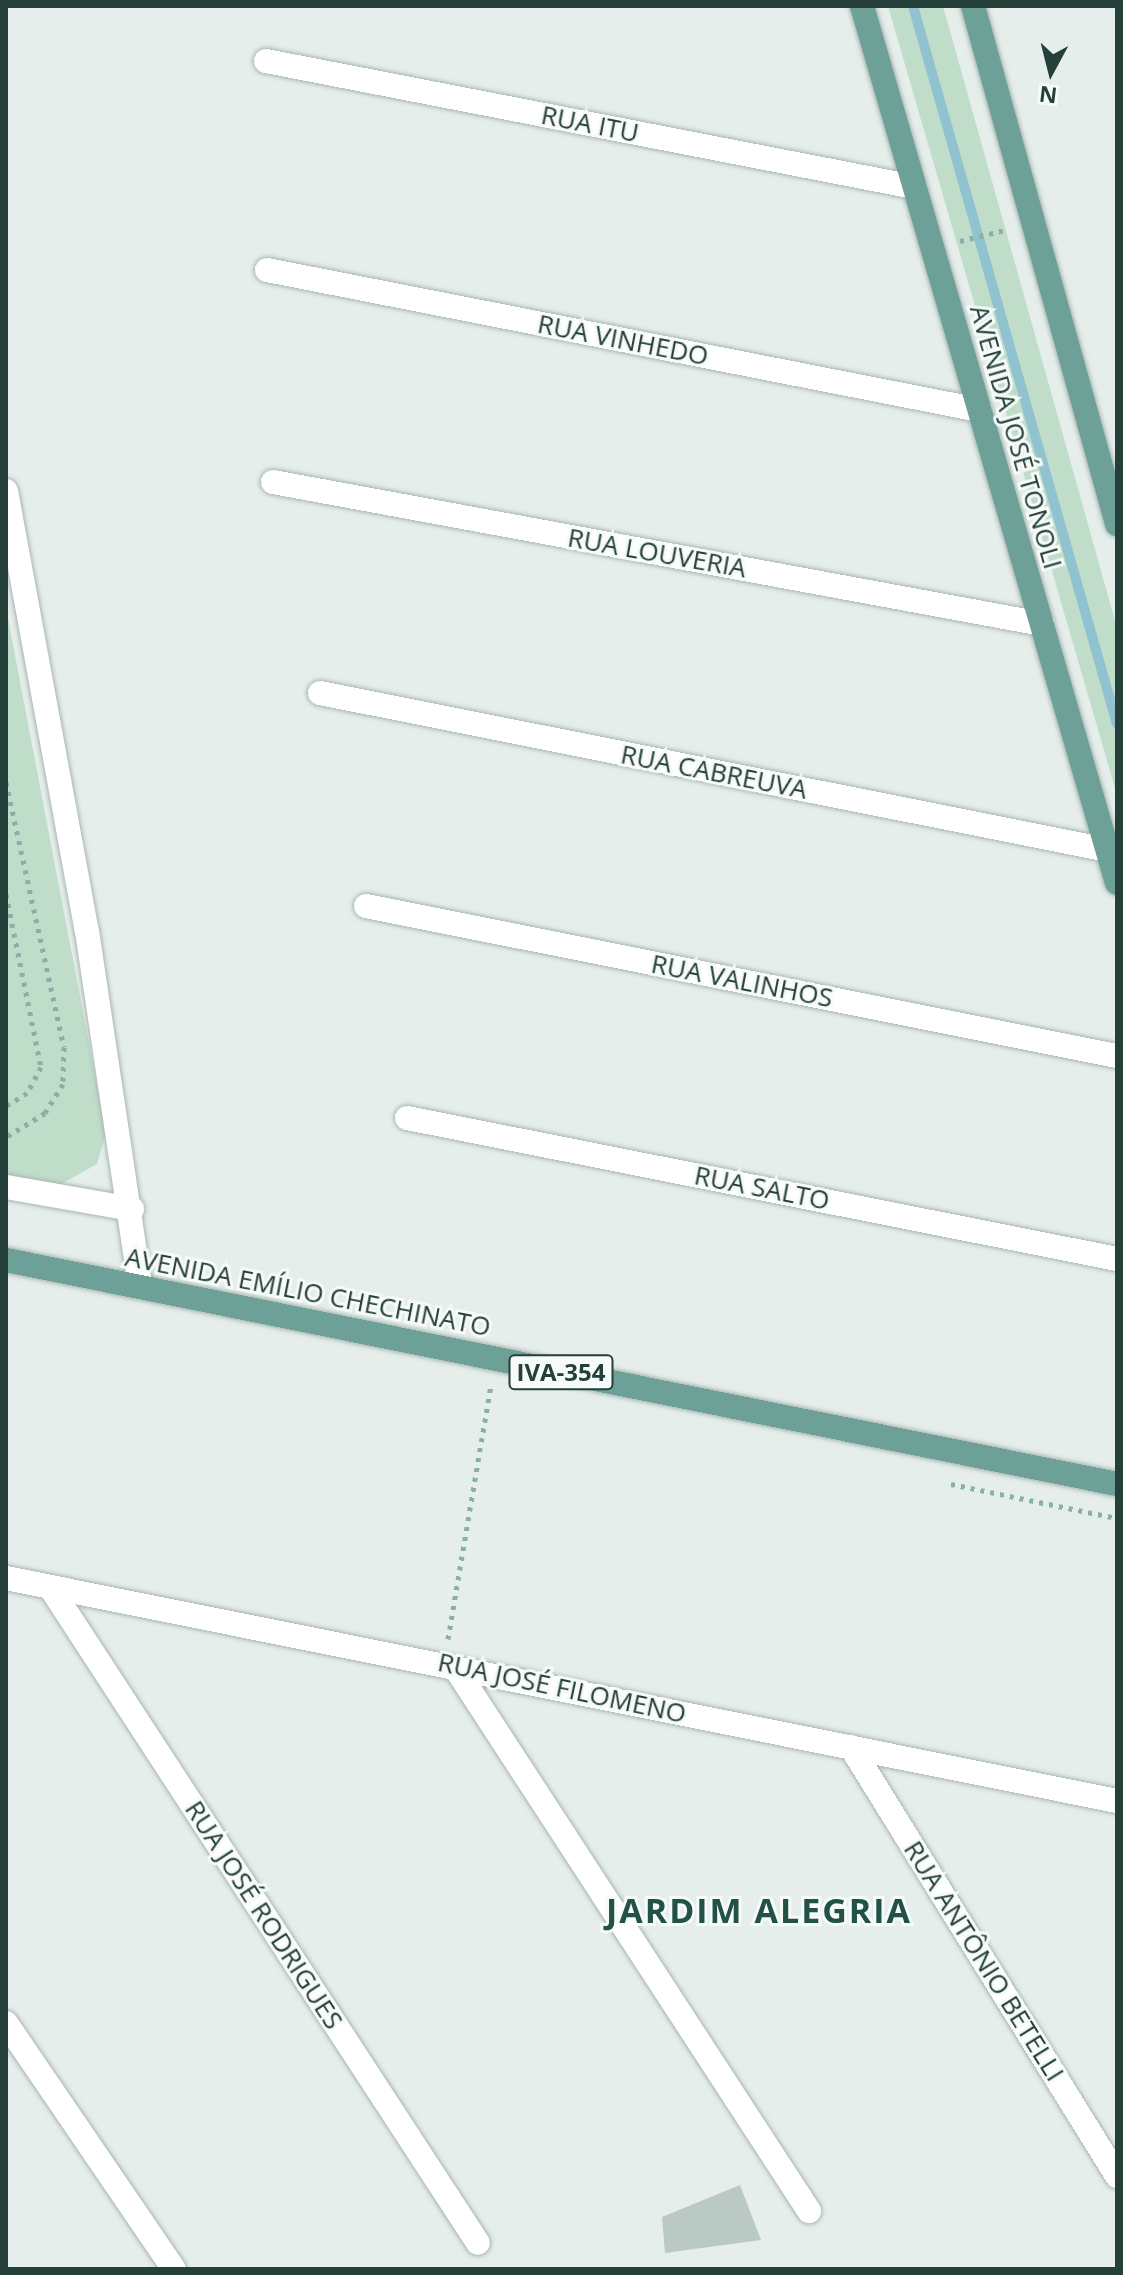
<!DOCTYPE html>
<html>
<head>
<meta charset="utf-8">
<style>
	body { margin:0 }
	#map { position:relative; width:1123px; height:2275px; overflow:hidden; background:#e6eeeb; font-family:"Open Sans",sans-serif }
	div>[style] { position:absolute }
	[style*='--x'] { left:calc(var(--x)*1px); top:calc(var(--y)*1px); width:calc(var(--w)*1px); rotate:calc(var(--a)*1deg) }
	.green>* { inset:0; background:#c0ddca }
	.stream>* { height:10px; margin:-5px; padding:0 5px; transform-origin:5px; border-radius:5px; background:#91c2cf }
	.building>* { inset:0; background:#bbc9c4 }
	.path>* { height:5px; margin-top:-2.5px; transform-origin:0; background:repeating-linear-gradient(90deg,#88b0a6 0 4px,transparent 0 10px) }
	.roads { filter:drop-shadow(0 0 2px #a8b6b2) drop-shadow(0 0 2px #a8b6b2) }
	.minor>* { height:24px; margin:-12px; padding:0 12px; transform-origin:12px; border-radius:12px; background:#fff }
	.major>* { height:24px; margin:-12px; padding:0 12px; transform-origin:12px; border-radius:12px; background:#6da197 }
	span { translate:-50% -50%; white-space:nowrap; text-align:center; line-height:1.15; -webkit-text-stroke:6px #f6faf8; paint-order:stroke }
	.shield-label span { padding:2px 6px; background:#f6faf8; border:2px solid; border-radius:6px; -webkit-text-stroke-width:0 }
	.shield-label { font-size:24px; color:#253f3a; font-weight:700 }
	.street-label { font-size:26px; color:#253f3a }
	.district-label { font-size:34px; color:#225148; font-weight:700; letter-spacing:2px }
	.frame { position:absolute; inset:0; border:8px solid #253f3a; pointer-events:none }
	.north { position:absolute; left:1011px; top:32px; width:80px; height:80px; -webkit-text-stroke:6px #f6faf8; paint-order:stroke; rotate:187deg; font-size:22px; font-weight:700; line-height:32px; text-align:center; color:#253f3a }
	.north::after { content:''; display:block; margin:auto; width:28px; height:36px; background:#253f3a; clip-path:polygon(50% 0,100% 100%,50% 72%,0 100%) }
</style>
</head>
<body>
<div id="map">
	<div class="green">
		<i style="clip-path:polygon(888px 6px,943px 6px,1117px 628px,1117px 795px)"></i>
		<i style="clip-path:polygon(6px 608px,106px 1133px,97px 1164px,56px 1187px,6px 1178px)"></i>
	</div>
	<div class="stream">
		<i style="--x:913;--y:6;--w:746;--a:74.14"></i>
	</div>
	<div class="building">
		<i style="clip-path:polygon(740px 2185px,761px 2240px,665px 2253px,662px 2217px)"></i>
	</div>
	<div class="path">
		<i style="--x:960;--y:241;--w:46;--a:-13.7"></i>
		<i style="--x:6;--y:782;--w:271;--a:77.7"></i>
		<i style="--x:64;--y:1047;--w:37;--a:92"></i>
		<i style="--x:63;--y:1084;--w:34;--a:122"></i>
		<i style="--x:45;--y:1113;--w:46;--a:148.4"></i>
		<i style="--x:6;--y:894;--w:177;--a:78.6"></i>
		<i style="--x:41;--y:1067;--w:30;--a:118"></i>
		<i style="--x:27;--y:1093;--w:25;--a:148"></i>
		<i style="--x:951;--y:1484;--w:169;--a:11.6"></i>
		<i style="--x:448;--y:1639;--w:258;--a:-80.4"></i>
	</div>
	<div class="roads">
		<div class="minor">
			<i style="--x:266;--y:61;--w:660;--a:11"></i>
			<i style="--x:267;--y:270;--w:726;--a:11.12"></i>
			<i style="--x:273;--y:482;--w:782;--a:10.46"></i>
			<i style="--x:6;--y:491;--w:447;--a:79.6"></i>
			<i style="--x:87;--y:931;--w:360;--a:81.5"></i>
			<i style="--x:320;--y:693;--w:803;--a:11.27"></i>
			<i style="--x:366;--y:906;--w:766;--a:11.3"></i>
			<i style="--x:407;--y:1118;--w:724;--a:11.23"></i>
			<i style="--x:6;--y:1187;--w:128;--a:9.9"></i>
			<i style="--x:6;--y:1578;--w:1133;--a:11.35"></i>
			<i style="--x:50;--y:1587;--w:783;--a:56.88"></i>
			<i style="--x:456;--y:1669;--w:647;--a:56.92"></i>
			<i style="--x:851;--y:1747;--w:505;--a:58.2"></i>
			<i style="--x:6;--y:2023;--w:298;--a:55.7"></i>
		</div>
		<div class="major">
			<i style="--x:862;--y:6;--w:913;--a:73.79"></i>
			<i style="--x:973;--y:6;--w:538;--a:74.46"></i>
			<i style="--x:6;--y:1260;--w:1133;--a:11.4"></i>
		</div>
	</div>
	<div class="shield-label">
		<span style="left:561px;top:1372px">IVA-354</span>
	</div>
	<div class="street-label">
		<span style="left:590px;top:124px;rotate:11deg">RUA ITU</span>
		<span style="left:623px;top:340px;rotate:11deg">RUA VINHEDO</span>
		<span style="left:1016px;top:437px;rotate:74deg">AVENIDA JOSÉ TONOLI</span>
		<span style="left:657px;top:553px;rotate:10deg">RUA LOUVERIA</span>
		<span style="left:714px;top:772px;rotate:11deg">RUA CABREUVA</span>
		<span style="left:742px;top:981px;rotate:11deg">RUA VALINHOS</span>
		<span style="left:762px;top:1188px;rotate:11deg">RUA SALTO</span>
		<span style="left:308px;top:1292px;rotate:11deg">AVENIDA EMÍLIO CHECHINATO</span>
		<span style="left:562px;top:1688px;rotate:12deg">RUA JOSÉ FILOMENO</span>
		<span style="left:264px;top:1915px;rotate:57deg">RUA JOSÉ RODRIGUES</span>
		<span style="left:984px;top:1961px;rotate:58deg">RUA ANTÔNIO BETELLI</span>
	</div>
	<div class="district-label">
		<span style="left:759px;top:1911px">JARDIM ALEGRIA</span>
	</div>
	<div class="frame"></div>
	<div class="north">N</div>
</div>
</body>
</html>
